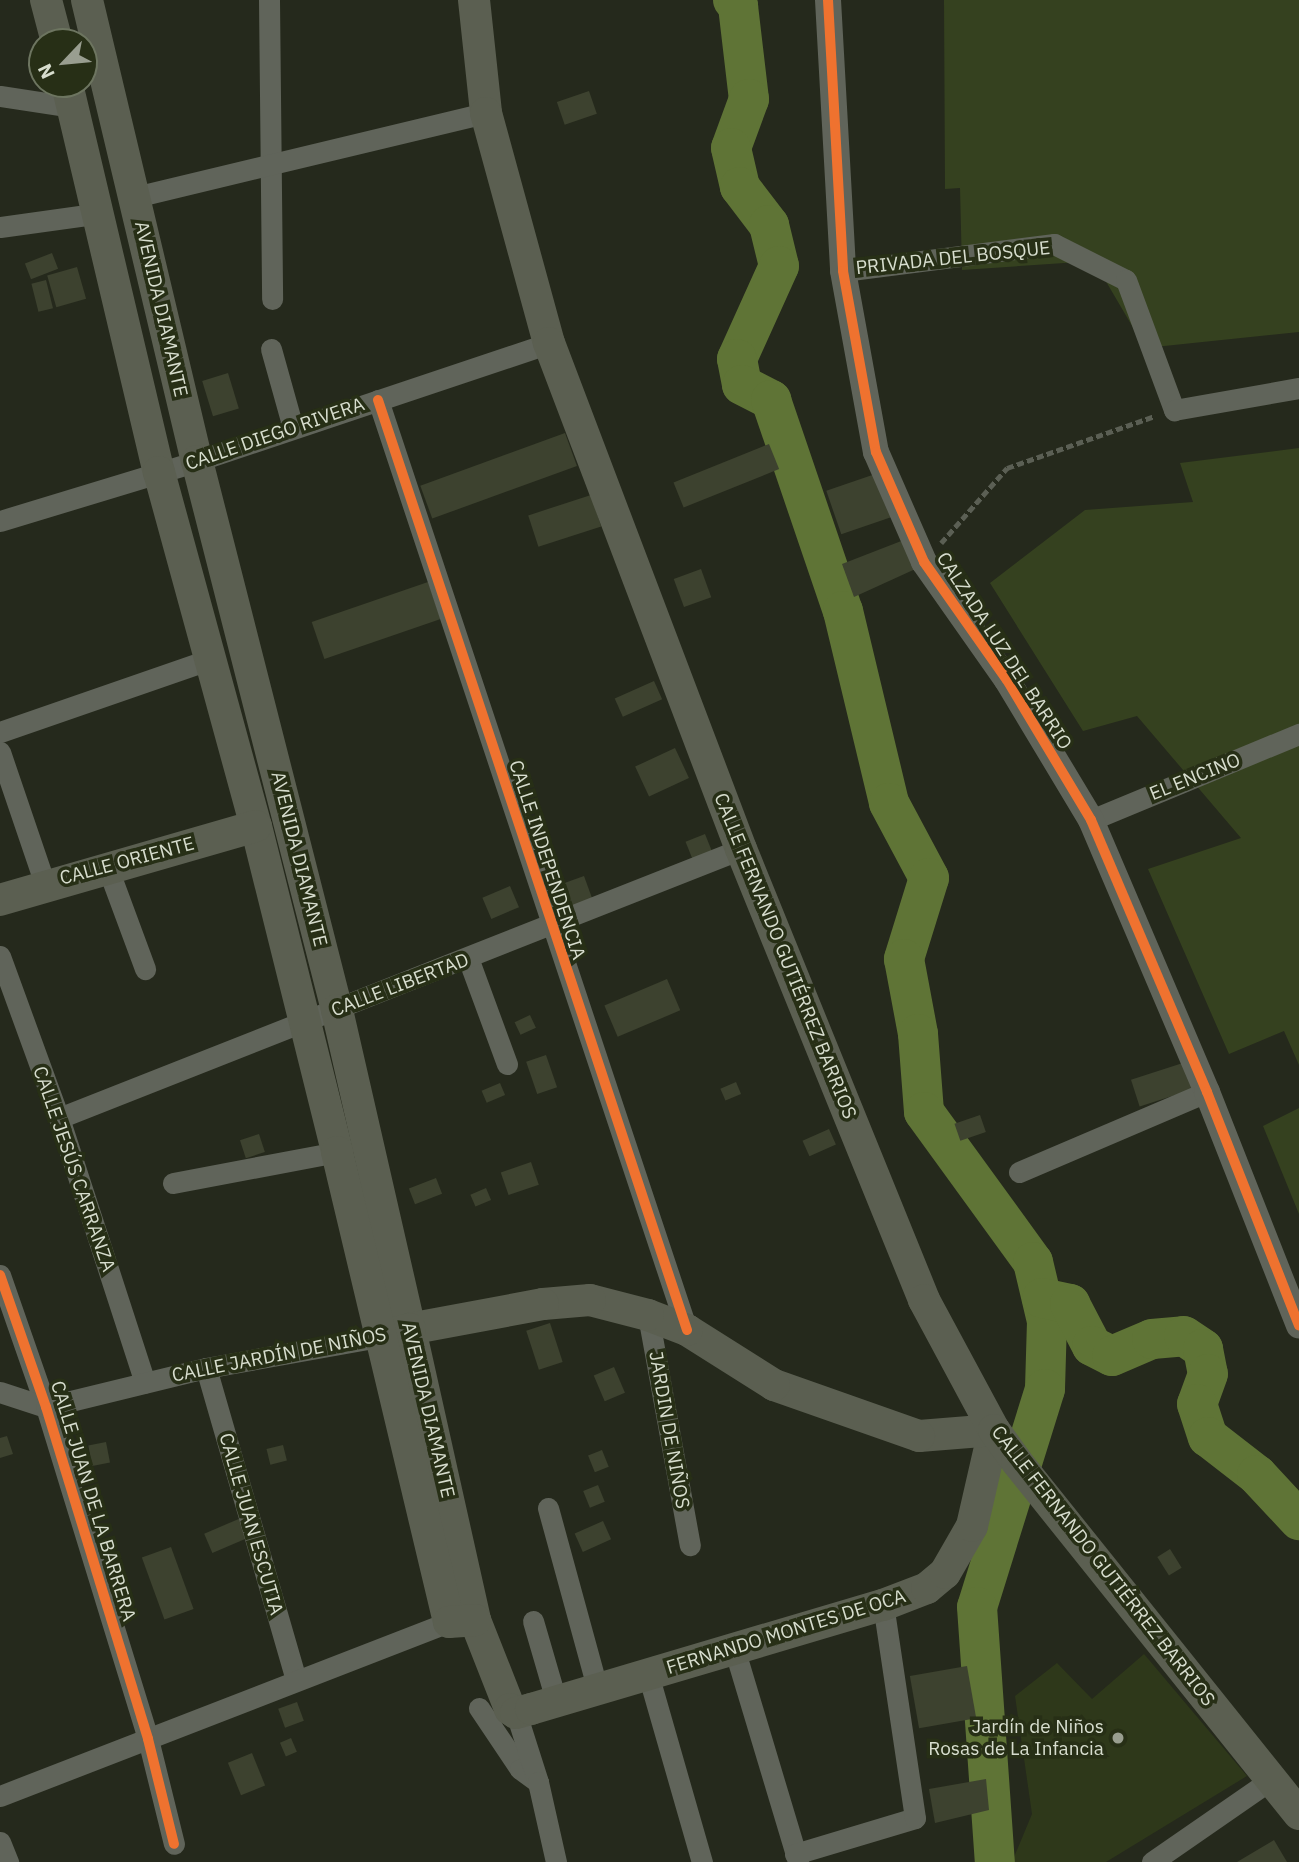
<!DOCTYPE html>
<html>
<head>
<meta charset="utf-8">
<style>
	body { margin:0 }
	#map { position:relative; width:1299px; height:1862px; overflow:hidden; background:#25291c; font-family:"IBM Plex Sans",sans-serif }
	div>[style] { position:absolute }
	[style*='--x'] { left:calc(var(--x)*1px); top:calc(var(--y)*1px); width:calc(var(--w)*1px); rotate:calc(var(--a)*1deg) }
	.built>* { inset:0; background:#2e381a }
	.green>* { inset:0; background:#35411f }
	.river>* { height:40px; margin:-20px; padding:0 20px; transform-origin:20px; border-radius:20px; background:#5f7436 }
	.building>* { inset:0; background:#3d422f; transform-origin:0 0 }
	.path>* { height:4.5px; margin-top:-2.25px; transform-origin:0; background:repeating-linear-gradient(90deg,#5b5f54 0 7px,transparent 0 10.5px) }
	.minor>* { height:21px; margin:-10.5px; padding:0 10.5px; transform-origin:10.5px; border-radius:10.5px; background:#60645a }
	.tertiary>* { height:26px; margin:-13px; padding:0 13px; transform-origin:13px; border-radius:13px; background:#60645a }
	.secondary>* { height:32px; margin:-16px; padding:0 16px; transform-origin:16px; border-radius:16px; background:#5b5f51 }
	.cycleway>* { height:10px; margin:-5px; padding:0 5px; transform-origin:5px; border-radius:5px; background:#ef722f }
	.dots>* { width:19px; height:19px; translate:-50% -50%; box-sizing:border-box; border:4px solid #272f16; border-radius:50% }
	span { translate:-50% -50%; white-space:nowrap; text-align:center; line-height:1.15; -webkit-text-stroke:7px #272f16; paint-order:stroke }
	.street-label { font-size:19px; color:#d7ddce }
	.poi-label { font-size:19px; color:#d7ddce }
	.right { translate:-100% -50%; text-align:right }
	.north { position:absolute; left:28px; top:28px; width:70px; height:70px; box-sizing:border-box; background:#272f16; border:2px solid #6d7560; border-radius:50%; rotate:244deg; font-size:19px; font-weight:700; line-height:28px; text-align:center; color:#d7ddce }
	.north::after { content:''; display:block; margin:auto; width:24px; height:32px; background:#999e90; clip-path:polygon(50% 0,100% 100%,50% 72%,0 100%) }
</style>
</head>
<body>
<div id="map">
	<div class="built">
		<i style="clip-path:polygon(1144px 1654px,1247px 1776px,1106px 1862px,1012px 1862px,1032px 1814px,1015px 1696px,1057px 1663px,1092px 1699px)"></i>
	</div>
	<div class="green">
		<i style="clip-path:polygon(944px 0,1299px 0,1299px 332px,1145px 348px,1094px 261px,962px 270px,960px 188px,945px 189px)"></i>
		<i style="clip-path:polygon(1299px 448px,1299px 1065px,1284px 1031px,1229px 1054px,1148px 869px,1241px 838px,1137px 716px,1083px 731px,990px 583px,1085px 510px,1193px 502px,1180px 463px)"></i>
		<i style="clip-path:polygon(1299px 1108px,1299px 1214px,1263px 1126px)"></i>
	</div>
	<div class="river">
		<i style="--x:733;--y:0;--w:8;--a:50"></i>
		<i style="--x:738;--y:6;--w:94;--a:83.3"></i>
		<i style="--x:749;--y:99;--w:52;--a:110.2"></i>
		<i style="--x:731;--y:148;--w:40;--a:77"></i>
		<i style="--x:740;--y:187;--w:48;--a:52.7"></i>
		<i style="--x:769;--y:225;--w:42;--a:76.3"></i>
		<i style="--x:779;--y:266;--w:102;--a:114.3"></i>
		<i style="--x:737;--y:359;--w:26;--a:79"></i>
		<i style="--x:742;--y:385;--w:33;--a:27"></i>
		<i style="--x:771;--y:400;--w:223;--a:71.2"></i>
		<i style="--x:843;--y:611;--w:197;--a:76.5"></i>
		<i style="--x:889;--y:803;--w:85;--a:61.9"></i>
		<i style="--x:929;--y:878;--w:85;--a:107.2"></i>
		<i style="--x:904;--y:959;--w:76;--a:79.4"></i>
		<i style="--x:918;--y:1034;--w:78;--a:85.6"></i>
		<i style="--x:924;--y:1112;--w:185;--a:54"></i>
		<i style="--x:1033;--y:1262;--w:61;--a:76.7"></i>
		<i style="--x:1047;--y:1321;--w:68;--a:91.7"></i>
		<i style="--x:1045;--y:1389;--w:228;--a:107.3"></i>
		<i style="--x:977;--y:1607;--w:256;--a:86"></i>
		<i style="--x:1042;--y:1298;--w:29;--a:12"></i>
		<i style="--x:1070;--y:1304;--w:47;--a:62.4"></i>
		<i style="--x:1092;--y:1346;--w:22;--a:27"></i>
		<i style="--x:1112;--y:1356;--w:43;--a:-23"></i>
		<i style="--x:1152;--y:1339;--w:32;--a:-5"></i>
		<i style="--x:1184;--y:1336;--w:23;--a:34"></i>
		<i style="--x:1203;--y:1349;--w:25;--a:79"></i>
		<i style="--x:1208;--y:1374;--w:32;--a:110"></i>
		<i style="--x:1197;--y:1404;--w:35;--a:72"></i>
		<i style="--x:1208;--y:1437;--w:62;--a:37.8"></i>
		<i style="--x:1257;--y:1475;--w:62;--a:47"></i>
	</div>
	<div class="building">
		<i style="left:589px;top:91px;width:24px;height:34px;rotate:71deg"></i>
		<i style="left:52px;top:253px;width:17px;height:29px;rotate:69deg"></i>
		<i style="left:77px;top:267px;width:33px;height:31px;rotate:74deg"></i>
		<i style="left:46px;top:280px;width:29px;height:15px;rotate:76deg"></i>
		<i style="left:228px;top:373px;width:37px;height:27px;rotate:73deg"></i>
		<i style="left:565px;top:433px;width:35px;height:154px;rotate:70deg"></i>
		<i style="left:769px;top:444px;width:27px;height:103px;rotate:68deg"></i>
		<i style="left:884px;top:471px;width:46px;height:61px;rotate:71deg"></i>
		<i style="left:591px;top:495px;width:33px;height:66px;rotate:72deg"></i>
		<i style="clip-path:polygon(909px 538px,922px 566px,854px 597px,842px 564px)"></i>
		<i style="left:701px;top:569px;width:30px;height:29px;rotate:70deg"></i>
		<i style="left:428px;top:582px;width:39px;height:123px;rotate:71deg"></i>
		<i style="left:654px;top:681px;width:20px;height:43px;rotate:66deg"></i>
		<i style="left:675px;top:748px;width:33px;height:44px;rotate:65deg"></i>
		<i style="left:705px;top:834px;width:18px;height:21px;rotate:68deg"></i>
		<i style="left:584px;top:876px;width:29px;height:23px;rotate:70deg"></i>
		<i style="left:510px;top:886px;width:23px;height:30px;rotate:67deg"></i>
		<i style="left:667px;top:979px;width:34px;height:68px;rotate:67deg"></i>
		<i style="left:530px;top:1015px;width:14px;height:17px;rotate:65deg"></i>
		<i style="left:546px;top:1055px;width:34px;height:21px;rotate:71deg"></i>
		<i style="left:1189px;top:1061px;width:28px;height:61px;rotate:72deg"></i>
		<i style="left:736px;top:1082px;width:13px;height:17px;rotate:67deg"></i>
		<i style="left:500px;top:1083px;width:13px;height:20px;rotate:67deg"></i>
		<i style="left:980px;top:1115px;width:18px;height:27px;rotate:71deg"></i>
		<i style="left:829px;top:1129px;width:17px;height:29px;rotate:66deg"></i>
		<i style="left:259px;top:1134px;width:19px;height:20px;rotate:72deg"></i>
		<i style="left:531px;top:1162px;width:24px;height:32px;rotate:71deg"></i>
		<i style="left:436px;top:1178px;width:17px;height:29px;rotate:69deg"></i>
		<i style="left:486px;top:1188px;width:13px;height:17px;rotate:67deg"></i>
		<i style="left:550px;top:1323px;width:41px;height:25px;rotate:72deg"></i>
		<i style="left:614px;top:1367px;width:28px;height:22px;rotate:67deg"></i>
		<i style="clip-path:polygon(7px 1436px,13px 1454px,0 1458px,0 1438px)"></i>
		<i style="left:106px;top:1442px;width:21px;height:18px;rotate:79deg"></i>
		<i style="left:283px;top:1445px;width:16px;height:17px;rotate:76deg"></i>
		<i style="left:602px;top:1450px;width:18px;height:15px;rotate:68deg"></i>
		<i style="left:598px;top:1485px;width:18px;height:16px;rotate:68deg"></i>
		<i style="left:241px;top:1518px;width:21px;height:40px;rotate:67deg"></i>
		<i style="left:603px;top:1521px;width:20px;height:31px;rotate:66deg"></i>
		<i style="left:171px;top:1547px;width:66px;height:31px;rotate:70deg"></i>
		<i style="left:1170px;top:1549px;width:22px;height:15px;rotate:58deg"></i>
		<i style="left:967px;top:1666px;width:53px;height:58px;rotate:80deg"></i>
		<i style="left:297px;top:1702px;width:20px;height:20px;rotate:70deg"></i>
		<i style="left:291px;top:1738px;width:15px;height:12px;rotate:67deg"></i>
		<i style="left:252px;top:1753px;width:35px;height:26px;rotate:68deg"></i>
		<i style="clip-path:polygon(986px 1779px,989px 1810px,935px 1823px,929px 1789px)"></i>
		<i style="clip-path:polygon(1274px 1840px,1287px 1862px,1237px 1862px)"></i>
	</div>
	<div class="path">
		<i style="--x:941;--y:543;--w:100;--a:-48.7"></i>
		<i style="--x:1007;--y:468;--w:157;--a:-19.4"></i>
	</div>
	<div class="minor">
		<i style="--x:269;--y:0;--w:299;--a:89.4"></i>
		<i style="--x:0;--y:96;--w:74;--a:8.6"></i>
		<i style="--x:135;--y:197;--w:361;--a:-13.5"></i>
		<i style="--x:0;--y:227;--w:102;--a:-7.9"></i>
		<i style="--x:843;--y:271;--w:213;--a:-7.3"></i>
		<i style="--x:1054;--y:244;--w:80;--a:26.6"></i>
		<i style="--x:1126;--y:280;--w:139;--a:69.7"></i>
		<i style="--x:1174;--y:410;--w:127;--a:-10"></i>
		<i style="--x:271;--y:349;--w:82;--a:74.4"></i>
		<i style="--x:378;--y:400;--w:980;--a:71.62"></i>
		<i style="--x:0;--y:521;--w:206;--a:-16.9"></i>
		<i style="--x:197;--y:461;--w:371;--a:-18.5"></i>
		<i style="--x:0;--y:732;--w:220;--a:-19.1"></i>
		<i style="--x:0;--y:752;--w:139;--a:71.2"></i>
		<i style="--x:1091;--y:820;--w:225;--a:-22.5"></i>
		<i style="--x:107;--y:866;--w:110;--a:69.7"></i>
		<i style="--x:0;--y:956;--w:172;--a:70"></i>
		<i style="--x:59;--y:1118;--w:278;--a:72"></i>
		<i style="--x:468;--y:958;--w:113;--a:69.8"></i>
		<i style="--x:59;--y:1118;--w:733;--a:-21.53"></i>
		<i style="--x:1019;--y:1172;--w:204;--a:-23.1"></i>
		<i style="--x:173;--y:1183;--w:167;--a:-10.7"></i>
		<i style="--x:0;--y:1275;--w:140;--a:70.8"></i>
		<i style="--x:46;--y:1407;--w:347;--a:72.9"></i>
		<i style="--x:148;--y:1739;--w:108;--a:76.1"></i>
		<i style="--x:648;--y:1315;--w:234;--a:79.7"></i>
		<i style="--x:206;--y:1368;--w:325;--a:73.9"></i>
		<i style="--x:0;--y:1392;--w:48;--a:18.1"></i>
		<i style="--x:46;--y:1407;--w:165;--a:-13.7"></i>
		<i style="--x:206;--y:1368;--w:180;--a:-10.2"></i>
		<i style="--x:548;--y:1508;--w:186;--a:74.7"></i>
		<i style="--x:533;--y:1621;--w:82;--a:73.8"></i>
		<i style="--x:734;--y:1648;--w:223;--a:73.3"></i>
		<i style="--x:648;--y:1674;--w:196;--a:74"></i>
		<i style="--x:479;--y:1708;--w:73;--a:56.1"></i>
		<i style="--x:520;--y:1769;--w:22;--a:36"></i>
		<i style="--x:516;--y:1713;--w:72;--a:72.3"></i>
		<i style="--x:538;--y:1782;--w:82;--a:77.3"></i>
		<i style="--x:0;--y:1796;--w:482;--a:-21.2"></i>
		<i style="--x:0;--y:1842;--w:22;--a:68"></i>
		<i style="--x:795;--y:1854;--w:125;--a:-16.7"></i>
		<i style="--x:915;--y:1818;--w:215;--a:-98.5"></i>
		<i style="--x:1152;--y:1862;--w:146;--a:-34.7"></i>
	</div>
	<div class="tertiary">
		<i style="--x:828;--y:0;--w:271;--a:86.8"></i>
		<i style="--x:843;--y:271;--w:184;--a:79.7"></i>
		<i style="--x:876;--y:452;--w:120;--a:66.4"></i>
		<i style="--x:924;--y:562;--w:144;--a:54.9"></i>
		<i style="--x:1007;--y:680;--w:163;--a:59"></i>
		<i style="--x:1091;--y:820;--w:296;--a:66.9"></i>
		<i style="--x:1207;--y:1092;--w:251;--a:68.5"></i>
	</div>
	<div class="secondary">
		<i style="--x:46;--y:0;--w:43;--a:75.3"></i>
		<i style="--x:87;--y:0;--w:474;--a:76.6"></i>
		<i style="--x:197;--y:461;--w:567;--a:75.69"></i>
		<i style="--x:337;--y:1010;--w:327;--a:77.1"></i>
		<i style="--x:410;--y:1329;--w:298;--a:77.4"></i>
		<i style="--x:475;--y:1620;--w:96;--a:68.5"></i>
		<i style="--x:510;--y:1709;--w:7;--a:34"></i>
		<i style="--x:516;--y:1713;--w:16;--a:-15"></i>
		<i style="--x:531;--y:1709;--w:367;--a:-16.5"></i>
		<i style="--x:883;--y:1605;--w:47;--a:-21.1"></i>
		<i style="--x:927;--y:1588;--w:23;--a:-40"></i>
		<i style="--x:945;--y:1573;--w:54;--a:-60.1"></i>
		<i style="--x:972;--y:1526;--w:98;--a:-77.1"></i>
		<i style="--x:994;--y:1430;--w:75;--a:175.4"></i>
		<i style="--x:919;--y:1436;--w:154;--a:-160.6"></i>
		<i style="--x:774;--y:1385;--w:103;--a:-147.7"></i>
		<i style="--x:687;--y:1330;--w:42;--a:-159"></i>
		<i style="--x:648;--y:1315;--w:60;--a:-165.5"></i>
		<i style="--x:590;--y:1300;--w:47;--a:175.1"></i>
		<i style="--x:543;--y:1304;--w:135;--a:169.4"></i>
		<i style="--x:410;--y:1329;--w:28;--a:165"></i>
		<i style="--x:474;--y:0;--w:114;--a:83.9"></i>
		<i style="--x:486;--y:113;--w:238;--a:74.7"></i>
		<i style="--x:549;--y:343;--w:541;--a:69.22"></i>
		<i style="--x:741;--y:849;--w:487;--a:67.9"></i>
		<i style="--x:924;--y:1300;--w:148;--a:61.7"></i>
		<i style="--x:994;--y:1430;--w:39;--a:54"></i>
		<i style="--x:1017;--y:1462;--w:451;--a:51.3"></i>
		<i style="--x:67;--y:84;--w:399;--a:76.7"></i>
		<i style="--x:159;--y:472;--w:367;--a:74.7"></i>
		<i style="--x:256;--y:826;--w:336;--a:76"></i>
		<i style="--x:337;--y:1152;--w:483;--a:76.6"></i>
		<i style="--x:449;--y:1622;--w:26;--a:-4"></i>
		<i style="--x:0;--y:900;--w:266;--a:-16.1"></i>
	</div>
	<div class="cycleway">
		<i style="--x:828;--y:0;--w:271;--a:86.8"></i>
		<i style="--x:843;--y:271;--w:184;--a:79.7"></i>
		<i style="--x:876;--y:452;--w:120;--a:66.4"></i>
		<i style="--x:924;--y:562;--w:144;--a:54.9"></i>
		<i style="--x:1007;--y:680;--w:163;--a:59"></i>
		<i style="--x:1091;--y:820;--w:296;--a:66.9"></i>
		<i style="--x:1207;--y:1092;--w:251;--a:68.5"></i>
		<i style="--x:378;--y:400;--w:980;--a:71.62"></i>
		<i style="--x:0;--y:1275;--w:140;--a:70.8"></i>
		<i style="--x:46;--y:1407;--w:347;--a:72.9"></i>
		<i style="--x:148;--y:1739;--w:108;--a:76.1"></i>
	</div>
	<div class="dots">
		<i style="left:1118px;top:1738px;background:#999e90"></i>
	</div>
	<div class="street-label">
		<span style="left:953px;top:258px;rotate:-6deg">PRIVADA DEL BOSQUE</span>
		<span style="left:161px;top:309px;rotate:77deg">AVENIDA DIAMANTE</span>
		<span style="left:275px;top:434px;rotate:-19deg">CALLE DIEGO RIVERA</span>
		<span style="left:1004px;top:651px;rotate:57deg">CALZADA LUZ DEL BARRIO</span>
		<span style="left:1195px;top:777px;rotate:-22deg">EL ENCINO</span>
		<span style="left:299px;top:859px;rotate:76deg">AVENIDA DIAMANTE</span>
		<span style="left:547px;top:860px;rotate:72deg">CALLE INDEPENDENCIA</span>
		<span style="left:127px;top:861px;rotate:-15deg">CALLE ORIENTE</span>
		<span style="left:785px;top:956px;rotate:68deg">CALLE FERNANDO GUTIÉRREZ BARRIOS</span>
		<span style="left:400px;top:985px;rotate:-21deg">CALLE LIBERTAD</span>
		<span style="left:74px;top:1169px;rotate:71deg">CALLE JESÚS CARRANZA</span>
		<span style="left:279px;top:1355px;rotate:-11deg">CALLE JARDÍN DE NIÑOS</span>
		<span style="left:428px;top:1410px;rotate:77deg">AVENIDA DIAMANTE</span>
		<span style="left:669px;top:1430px;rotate:80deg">JARDIN DE NIÑOS</span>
		<span style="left:93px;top:1501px;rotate:73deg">CALLE JUAN DE LA BARRERA</span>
		<span style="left:251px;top:1524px;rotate:74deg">CALLE JUAN ESCUTIA</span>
		<span style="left:1103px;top:1566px;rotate:52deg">CALLE FERNANDO GUTIÉRREZ BARRIOS</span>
		<span style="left:786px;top:1632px;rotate:-17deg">FERNANDO MONTES DE OCA</span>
	</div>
	<div class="poi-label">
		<span class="right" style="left:1104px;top:1738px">Jardín de Niños<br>Rosas de La Infancia</span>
	</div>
	<div class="north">N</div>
</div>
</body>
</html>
